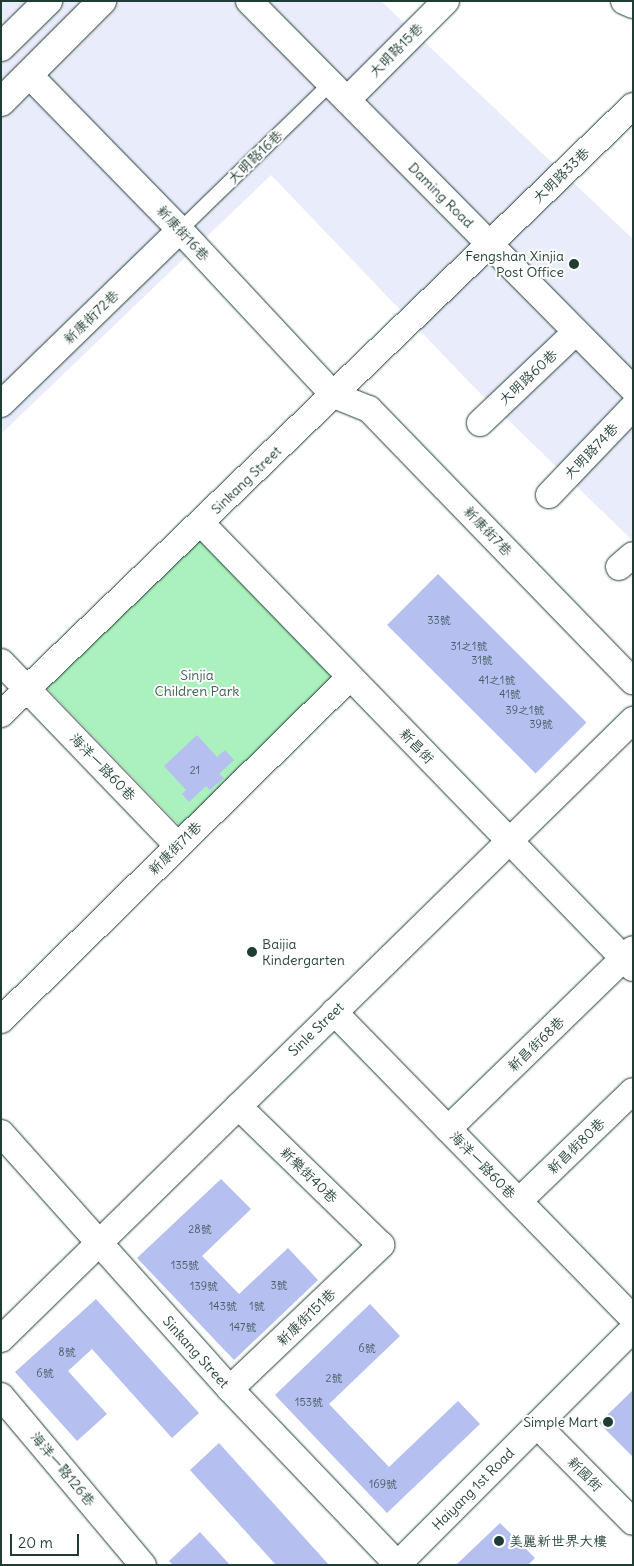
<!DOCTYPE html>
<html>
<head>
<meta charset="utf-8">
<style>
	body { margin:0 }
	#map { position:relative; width:634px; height:1566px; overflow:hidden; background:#fff; font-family:Delius,"LXGW WenKai TC",sans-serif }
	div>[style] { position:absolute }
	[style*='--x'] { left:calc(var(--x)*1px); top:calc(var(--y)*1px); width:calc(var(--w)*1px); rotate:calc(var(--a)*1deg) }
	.built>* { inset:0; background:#e9ecfa }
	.green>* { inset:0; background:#aaf1bd; transform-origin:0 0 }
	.building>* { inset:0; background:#b5bff0; transform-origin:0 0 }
	.roads { filter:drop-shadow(0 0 1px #1f3d34) drop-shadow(0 0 1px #1f3d34) }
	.lane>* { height:14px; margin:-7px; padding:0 7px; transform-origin:7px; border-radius:7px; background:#fff }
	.street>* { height:26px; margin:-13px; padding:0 13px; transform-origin:13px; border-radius:13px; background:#fff }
	.secondary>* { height:28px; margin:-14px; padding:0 14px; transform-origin:14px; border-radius:14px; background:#fff }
	.dots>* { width:14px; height:14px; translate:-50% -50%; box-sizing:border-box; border:2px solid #fff; border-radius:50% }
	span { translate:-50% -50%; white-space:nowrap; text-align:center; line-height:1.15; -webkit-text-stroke:4px #fff; paint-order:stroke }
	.number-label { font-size:11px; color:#445e63 }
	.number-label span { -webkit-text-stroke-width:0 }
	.street-label { font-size:14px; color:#1f3d34 }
	.poi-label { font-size:14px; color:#1f3d34 }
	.right { translate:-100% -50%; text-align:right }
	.left { translate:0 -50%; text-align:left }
	.park-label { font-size:14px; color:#3b614f }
	.frame { position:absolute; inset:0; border:2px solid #1f3d34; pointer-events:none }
	.scale { position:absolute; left:10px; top:1534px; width:69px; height:22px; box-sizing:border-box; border:2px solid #1f3d34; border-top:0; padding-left:6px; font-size:15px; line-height:18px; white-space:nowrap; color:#1f3d34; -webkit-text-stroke:4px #fff; paint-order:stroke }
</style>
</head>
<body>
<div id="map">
	<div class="built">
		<i style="clip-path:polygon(1px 1px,381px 1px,633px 239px,633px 541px,471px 384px,271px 175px,1px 434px)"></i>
	</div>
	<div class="green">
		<i style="left:198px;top:531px;width:213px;height:218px;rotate:46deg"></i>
	</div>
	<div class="building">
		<i style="left:438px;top:574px;width:210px;height:72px;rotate:45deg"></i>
		<i style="clip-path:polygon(197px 735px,217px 757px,225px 750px,234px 760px,219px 774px,224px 778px,210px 790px,206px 786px,189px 802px,182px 794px,186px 790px,164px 766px)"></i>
		<i style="clip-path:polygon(221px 1179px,251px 1209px,202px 1256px,239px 1294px,288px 1248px,318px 1280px,234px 1360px,137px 1258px)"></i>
		<i style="clip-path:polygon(96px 1299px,199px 1413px,172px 1438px,92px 1349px,68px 1371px,107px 1414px,77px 1441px,15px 1372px)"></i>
		<i style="clip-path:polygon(370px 1304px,400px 1336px,329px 1404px,389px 1467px,458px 1401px,480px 1424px,387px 1513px,275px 1395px)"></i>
		<i style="clip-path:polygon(633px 1390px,633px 1457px,599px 1423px)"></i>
		<i style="clip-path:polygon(219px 1443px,329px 1565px,276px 1565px,190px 1470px)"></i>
		<i style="clip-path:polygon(500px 1523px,535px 1558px,528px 1565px,456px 1565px)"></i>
		<i style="clip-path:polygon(200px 1532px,230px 1565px,173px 1565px,169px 1561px)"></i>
	</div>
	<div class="roads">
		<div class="lane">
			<i style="--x:180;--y:230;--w:209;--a:-44.2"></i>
		</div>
		<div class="street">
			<i style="--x:249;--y:1;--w:546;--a:45.3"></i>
			<i style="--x:624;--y:1;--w:10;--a:24"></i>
			<i style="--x:29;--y:75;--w:216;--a:45.7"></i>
			<i style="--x:180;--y:230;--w:226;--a:47"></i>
			<i style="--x:334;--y:395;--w:38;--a:22"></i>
			<i style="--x:369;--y:409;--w:379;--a:45.9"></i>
			<i style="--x:347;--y:100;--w:140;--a:-45"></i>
			<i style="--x:1;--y:404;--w:250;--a:-44.2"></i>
			<i style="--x:480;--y:423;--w:132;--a:-43.5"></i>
			<i style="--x:549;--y:495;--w:122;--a:-46.3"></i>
			<i style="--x:201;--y:523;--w:620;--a:45.85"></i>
			<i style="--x:619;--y:567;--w:18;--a:-41"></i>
			<i style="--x:1;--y:662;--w:254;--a:46.1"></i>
			<i style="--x:1;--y:714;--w:877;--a:-43.89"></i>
			<i style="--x:334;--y:1012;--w:428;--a:45.7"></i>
			<i style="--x:1;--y:1020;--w:489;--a:-44.5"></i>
			<i style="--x:448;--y:1129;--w:258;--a:-44.2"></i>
			<i style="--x:1;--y:1133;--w:343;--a:48.2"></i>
			<i style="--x:230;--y:1389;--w:243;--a:46.3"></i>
			<i style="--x:519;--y:1201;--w:158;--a:-44"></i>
			<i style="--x:1;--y:1339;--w:885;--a:-44.4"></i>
			<i style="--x:230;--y:1389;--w:209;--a:-43.6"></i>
			<i style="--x:381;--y:1245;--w:199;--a:-135.8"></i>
			<i style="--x:1;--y:1396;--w:221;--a:50"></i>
			<i style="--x:537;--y:1425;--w:136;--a:45.3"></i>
			<i style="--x:397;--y:1565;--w:334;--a:-45"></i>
		</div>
		<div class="secondary">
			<i style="--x:1;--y:47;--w:66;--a:-44.4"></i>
			<i style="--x:1;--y:102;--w:143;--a:-45"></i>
		</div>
	</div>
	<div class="dots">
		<i style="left:574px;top:264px;background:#1f3d34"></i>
		<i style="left:252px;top:952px;background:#1f3d34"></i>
		<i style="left:608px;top:1422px;background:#1f3d34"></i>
		<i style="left:499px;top:1541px;background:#1f3d34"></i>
	</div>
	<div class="number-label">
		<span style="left:439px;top:620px">33號</span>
		<span style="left:469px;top:646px">31之1號</span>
		<span style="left:482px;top:660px">31號</span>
		<span style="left:497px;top:680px">41之1號</span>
		<span style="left:510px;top:694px">41號</span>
		<span style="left:525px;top:710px">39之1號</span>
		<span style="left:541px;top:724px">39號</span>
		<span style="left:195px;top:770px">21</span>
		<span style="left:200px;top:1229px">28號</span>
		<span style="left:185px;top:1265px">135號</span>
		<span style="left:279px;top:1285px">3號</span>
		<span style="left:204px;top:1286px">139號</span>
		<span style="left:223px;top:1306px">143號</span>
		<span style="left:257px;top:1306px">1號</span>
		<span style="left:243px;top:1327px">147號</span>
		<span style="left:367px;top:1348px">6號</span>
		<span style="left:67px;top:1352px">8號</span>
		<span style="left:45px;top:1373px">6號</span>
		<span style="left:334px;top:1378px">2號</span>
		<span style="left:309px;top:1402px">153號</span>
		<span style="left:383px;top:1484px">169號</span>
	</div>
	<div class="street-label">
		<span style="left:396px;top:50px;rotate:-45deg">大明路15巷</span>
		<span style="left:255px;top:157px;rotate:-44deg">大明路16巷</span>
		<span style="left:561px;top:175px;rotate:-44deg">大明路33巷</span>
		<span style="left:441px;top:195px;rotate:45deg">Daming Road</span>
		<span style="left:183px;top:233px;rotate:47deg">新康街16巷</span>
		<span style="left:91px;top:317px;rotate:-44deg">新康街72巷</span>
		<span style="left:528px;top:377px;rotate:-43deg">大明路60巷</span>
		<span style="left:591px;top:451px;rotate:-46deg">大明路74巷</span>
		<span style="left:246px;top:480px;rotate:-44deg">Sinkang Street</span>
		<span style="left:488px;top:531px;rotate:46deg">新康街7巷</span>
		<span style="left:417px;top:746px;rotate:46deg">新昌街</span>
		<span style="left:103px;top:767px;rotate:46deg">海洋一路60巷</span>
		<span style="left:175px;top:848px;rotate:-45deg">新康街71巷</span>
		<span style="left:316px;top:1029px;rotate:-44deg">Sinle Street</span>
		<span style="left:536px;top:1044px;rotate:-44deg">新昌街68巷</span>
		<span style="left:576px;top:1146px;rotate:-44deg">新昌街80巷</span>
		<span style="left:483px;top:1165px;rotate:46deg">海洋一路60巷</span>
		<span style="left:309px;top:1175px;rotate:44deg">新樂街40巷</span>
		<span style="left:306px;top:1317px;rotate:-44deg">新康街151巷</span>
		<span style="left:196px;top:1352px;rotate:48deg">Sinkang Street</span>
		<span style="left:63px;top:1469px;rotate:50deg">海洋一路126巷</span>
		<span style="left:585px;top:1474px;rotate:45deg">新國街</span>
		<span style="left:473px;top:1489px;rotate:-45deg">Haiyang 1st Road</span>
	</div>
	<div class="poi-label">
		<span class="right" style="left:564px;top:264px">Fengshan Xinjia<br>Post Office</span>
		<span class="left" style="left:262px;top:952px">Baijia<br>Kindergarten</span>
		<span class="right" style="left:598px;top:1422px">Simple Mart</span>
		<span class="left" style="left:509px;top:1541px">美麗新世界大樓</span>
	</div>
	<div class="park-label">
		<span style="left:197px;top:683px">Sinjia<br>Children Park</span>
	</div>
	<div class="frame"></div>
	<div class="scale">20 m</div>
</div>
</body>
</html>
